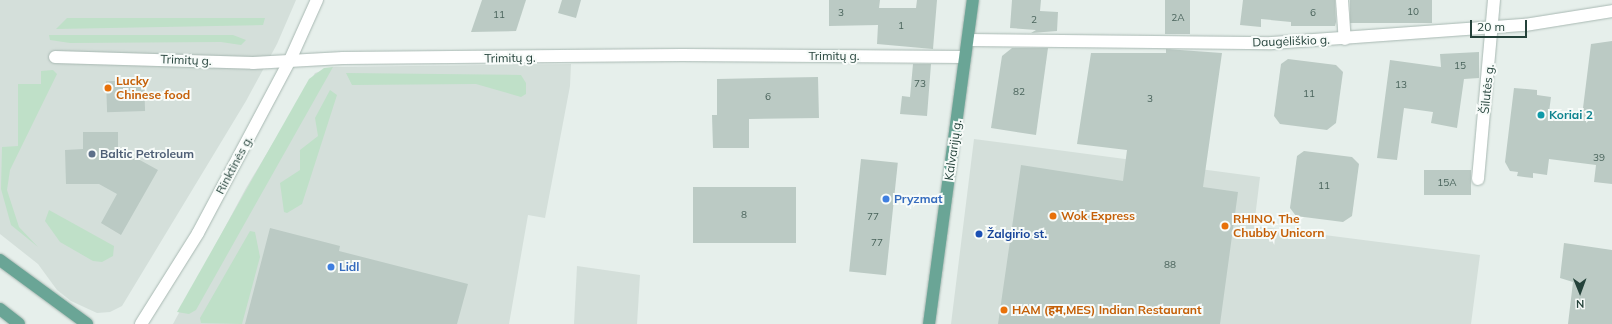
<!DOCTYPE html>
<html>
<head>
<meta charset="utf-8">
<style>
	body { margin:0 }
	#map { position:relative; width:1612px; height:324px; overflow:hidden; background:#e6efeb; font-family:Mulish,"Noto Sans Devanagari",sans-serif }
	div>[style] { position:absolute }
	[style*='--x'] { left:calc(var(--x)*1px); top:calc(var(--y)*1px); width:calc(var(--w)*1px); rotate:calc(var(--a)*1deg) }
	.built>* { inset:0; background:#d4dfda }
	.green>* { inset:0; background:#bfe0c8 }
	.building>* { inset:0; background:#bbcac4; transform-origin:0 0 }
	.roads { filter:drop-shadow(0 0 1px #a8b8b2) drop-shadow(0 0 1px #a8b8b2) }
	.street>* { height:12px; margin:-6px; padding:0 6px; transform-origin:6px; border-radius:6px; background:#fff }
	.secondary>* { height:12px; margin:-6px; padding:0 6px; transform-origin:6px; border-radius:6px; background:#fff }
	.primary>* { height:12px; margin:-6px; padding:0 6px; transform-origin:6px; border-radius:6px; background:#6aa596 }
	.dots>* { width:11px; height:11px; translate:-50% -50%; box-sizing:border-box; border:2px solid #f7fbf9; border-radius:50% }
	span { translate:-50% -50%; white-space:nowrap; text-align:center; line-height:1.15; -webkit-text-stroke:4px #f7fbf9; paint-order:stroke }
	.number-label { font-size:10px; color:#4a645c }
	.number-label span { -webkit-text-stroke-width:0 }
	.street-label { font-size:12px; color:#24423a }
	.food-label { font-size:12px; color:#c56008; font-weight:700 }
	.left { translate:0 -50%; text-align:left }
	.culture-label { font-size:12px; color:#0d838f; font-weight:700 }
	.service-label { font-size:12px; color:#4e5e75; font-weight:700 }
	.shop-label { font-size:12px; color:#366cbe; font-weight:700 }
	.transit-label { font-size:12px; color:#164399; font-weight:700 }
	.north { position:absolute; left:1560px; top:272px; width:40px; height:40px; -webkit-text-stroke:3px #f7fbf9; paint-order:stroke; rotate:179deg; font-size:11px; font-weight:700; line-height:16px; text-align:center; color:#24423a }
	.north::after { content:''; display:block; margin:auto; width:14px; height:18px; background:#24423a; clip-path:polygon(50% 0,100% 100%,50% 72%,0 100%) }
	.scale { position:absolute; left:1470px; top:20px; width:57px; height:18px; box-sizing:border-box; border:2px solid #24423a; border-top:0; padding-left:5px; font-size:12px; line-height:14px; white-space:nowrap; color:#24423a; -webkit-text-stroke:3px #f7fbf9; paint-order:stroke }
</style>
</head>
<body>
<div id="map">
	<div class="built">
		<i style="clip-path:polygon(0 0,296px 0,277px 44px,246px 101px,122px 306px,110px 312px,97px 313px,71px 301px,57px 290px,38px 264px,0 234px)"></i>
		<i style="clip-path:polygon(571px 64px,570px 86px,545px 218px,528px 215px,509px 324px,173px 324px,246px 188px,315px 73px,333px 67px)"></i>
		<i style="clip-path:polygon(974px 139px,1260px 177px,1254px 226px,1480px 255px,1471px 324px,951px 324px)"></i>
		<i style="clip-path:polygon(577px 266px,640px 275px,637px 324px,574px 324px)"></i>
	</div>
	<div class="green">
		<i style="clip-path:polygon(67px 18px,265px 18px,263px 25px,56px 29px)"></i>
		<i style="clip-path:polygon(49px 35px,233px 35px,246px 40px,241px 45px,221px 42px,70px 43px,50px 40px)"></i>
		<i style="clip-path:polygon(333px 67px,196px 310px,189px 314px,177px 312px,309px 79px,324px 68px)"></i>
		<i style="clip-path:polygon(53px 70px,57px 74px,10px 170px,7px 190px,19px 227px,38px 247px,11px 225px,1px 189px,2px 147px,18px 146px,18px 84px,41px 84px,41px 71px)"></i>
		<i style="clip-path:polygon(346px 73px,521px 75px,526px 83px,526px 94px,521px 97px,476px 84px,352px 85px)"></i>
		<i style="clip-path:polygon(330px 90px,337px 95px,302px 204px,287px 213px,284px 212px,280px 183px,300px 170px,300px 150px,318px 136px,315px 118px)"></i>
		<i style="clip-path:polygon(49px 210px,114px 246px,113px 256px,102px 262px,93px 261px,60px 242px,45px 221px)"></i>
		<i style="clip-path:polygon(250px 231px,255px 232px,260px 257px,242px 324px,201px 323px,200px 318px)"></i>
	</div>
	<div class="building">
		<i style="clip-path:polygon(482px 0,526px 0,516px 31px,471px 32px)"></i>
		<i style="clip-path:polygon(562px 0,581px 0,576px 18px,558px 13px)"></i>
		<i style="clip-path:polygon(829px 0,880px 0,879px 8px,916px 8px,917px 0,937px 0,933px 49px,877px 44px,878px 25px,829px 26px)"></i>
		<i style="clip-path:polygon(1012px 0,1041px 0,1040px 11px,1058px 12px,1057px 31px,1031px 33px,1036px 30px,1010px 28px)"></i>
		<i style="left:1165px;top:0;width:25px;height:34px"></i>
		<i style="clip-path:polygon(1243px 0,1335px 0,1336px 22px,1335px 26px,1291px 26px,1291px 22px,1261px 19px,1261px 27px,1240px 25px)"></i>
		<i style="left:1350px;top:0;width:82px;height:23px"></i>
		<i style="clip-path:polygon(1612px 41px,1612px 184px,1594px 182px,1596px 165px,1549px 159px,1547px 175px,1533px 173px,1533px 178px,1517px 176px,1518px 172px,1510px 171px,1505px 162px,1514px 88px,1537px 90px,1537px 95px,1551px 97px,1549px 112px,1582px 116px,1591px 44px)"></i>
		<i style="clip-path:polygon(1012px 48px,1048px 48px,1036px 135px,991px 128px,1002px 56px)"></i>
		<i style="clip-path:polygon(1166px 49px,1222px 53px,1203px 187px,1238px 192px,1220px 324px,998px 324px,1021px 165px,1123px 181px,1127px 150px,1077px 144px,1091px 53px,1166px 53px)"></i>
		<i style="clip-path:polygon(1479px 52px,1479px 78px,1464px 79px,1457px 128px,1431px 123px,1433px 112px,1404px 108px,1397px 160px,1377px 158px,1390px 60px,1441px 67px,1440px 54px)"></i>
		<i style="clip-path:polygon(1288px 59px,1336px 65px,1343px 72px,1336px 123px,1327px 130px,1280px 124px,1274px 116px,1281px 64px)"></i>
		<i style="clip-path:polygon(913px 64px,931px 64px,927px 116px,900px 114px,902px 96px,910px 97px)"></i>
		<i style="clip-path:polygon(818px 77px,819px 118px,749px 119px,749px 148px,713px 148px,712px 115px,717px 115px,717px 79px)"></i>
		<i style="left:144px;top:80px;width:31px;height:38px;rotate:88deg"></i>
		<i style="clip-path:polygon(83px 132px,118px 132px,118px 148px,158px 170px,121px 235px,101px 223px,117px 194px,99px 184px,66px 184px,65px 150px,83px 149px)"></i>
		<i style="clip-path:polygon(1304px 151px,1352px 157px,1359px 164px,1352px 216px,1343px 222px,1296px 216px,1290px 208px,1297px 156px)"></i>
		<i style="left:861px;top:159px;width:37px;height:113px;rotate:6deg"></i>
		<i style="left:1424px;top:170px;width:47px;height:25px"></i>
		<i style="left:693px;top:187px;width:103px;height:56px"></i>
		<i style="clip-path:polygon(270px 228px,340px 246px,339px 251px,468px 284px,457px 324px,245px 324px)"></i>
		<i style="clip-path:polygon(1564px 243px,1612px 250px,1612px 324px,1568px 324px,1573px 282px,1560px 278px)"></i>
	</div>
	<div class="roads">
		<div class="street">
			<i style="--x:1342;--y:0;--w:39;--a:86"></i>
			<i style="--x:968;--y:40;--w:304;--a:0.6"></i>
			<i style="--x:1272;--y:43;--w:254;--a:-4.1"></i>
			<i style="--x:1525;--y:25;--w:88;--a:-9.1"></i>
			<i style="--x:55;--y:57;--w:198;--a:1.7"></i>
			<i style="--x:253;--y:63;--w:90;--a:-3.2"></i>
			<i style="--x:343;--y:58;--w:339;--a:-0.5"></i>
			<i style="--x:682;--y:55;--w:283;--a:0.4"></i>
			<i style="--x:1478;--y:179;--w:180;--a:-84.9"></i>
		</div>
		<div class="secondary">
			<i style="--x:141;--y:324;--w:107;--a:-57.9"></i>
			<i style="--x:198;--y:233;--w:196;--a:-62"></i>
			<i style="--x:290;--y:60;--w:66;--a:-65.8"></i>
		</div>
		<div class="primary">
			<i style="--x:0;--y:260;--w:108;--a:36.3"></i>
			<i style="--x:0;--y:309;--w:24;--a:38"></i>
			<i style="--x:929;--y:324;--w:327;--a:-82.3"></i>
		</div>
	</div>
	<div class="dots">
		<i style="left:108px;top:88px;background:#e8710a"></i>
		<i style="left:1541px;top:115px;background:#0f9aa8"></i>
		<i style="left:92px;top:154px;background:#5c6f8a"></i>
		<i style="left:886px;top:199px;background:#3f7fe0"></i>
		<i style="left:1053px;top:216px;background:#e8710a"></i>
		<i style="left:1225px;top:226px;background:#e8710a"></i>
		<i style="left:979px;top:234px;background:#1a4fb4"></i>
		<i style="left:331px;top:267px;background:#3f7fe0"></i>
		<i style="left:1004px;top:310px;background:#e8710a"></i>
	</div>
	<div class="number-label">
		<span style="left:1413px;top:12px">10</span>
		<span style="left:841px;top:13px">3</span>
		<span style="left:1313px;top:13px">6</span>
		<span style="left:499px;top:15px">11</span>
		<span style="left:1178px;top:18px">2A</span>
		<span style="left:1034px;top:20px">2</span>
		<span style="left:901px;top:26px">1</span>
		<span style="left:1460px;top:66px">15</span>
		<span style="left:920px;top:84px">73</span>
		<span style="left:1401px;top:85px">13</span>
		<span style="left:1019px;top:92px">82</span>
		<span style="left:1309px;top:94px">11</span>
		<span style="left:768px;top:97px">6</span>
		<span style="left:1150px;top:99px">3</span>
		<span style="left:1599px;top:158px">39</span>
		<span style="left:1447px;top:183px">15A</span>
		<span style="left:1324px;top:186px">11</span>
		<span style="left:744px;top:215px">8</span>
		<span style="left:873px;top:217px">77</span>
		<span style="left:877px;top:243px">77</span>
		<span style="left:1170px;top:265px">88</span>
	</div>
	<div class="street-label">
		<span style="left:1291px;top:41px;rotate:-2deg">Daugėliškio g.</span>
		<span style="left:834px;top:56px">Trimitų g.</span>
		<span style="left:510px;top:58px;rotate:-1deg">Trimitų g.</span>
		<span style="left:186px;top:60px;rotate:2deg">Trimitų g.</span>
		<span style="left:1487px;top:89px;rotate:-84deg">Šilutės g.</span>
		<span style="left:953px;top:150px;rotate:-82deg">Kalvarijų g.</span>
		<span style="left:234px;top:165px;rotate:-62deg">Rinktinės g.</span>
	</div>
	<div class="food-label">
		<span class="left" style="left:116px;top:88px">Lucky<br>Chinese food</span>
		<span class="left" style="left:1061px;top:216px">Wok Express</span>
		<span class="left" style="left:1233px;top:226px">RHINO, The<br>Chubby Unicorn</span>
		<span class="left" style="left:1012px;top:310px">HAM (हम,MES) Indian Restaurant</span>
	</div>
	<div class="culture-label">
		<span class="left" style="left:1549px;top:115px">Koriai 2</span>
	</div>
	<div class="service-label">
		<span class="left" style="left:100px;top:154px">Baltic Petroleum</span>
	</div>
	<div class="shop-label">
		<span class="left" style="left:894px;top:199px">Pryzmat</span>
		<span class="left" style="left:339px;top:267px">Lidl</span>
	</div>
	<div class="transit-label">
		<span class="left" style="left:987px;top:234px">Žalgirio st.</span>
	</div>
	<div class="north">N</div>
	<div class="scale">20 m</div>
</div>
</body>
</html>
